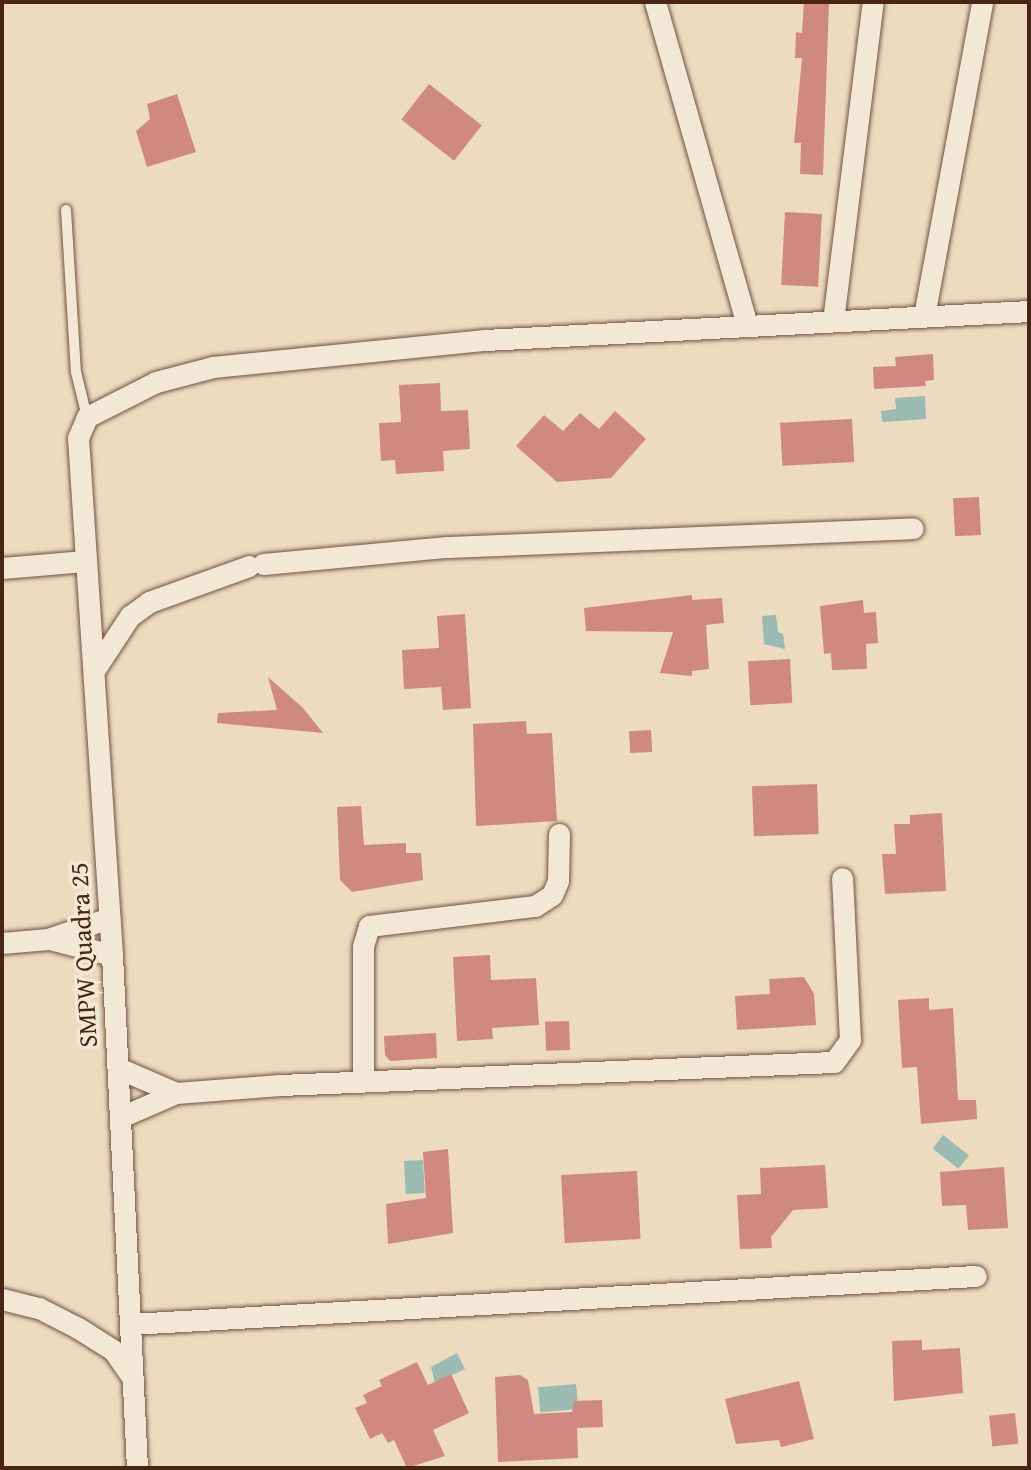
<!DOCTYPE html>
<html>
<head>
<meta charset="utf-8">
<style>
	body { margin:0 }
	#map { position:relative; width:1031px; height:1470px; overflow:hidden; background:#eddbbf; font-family:"Gentium Book Plus",serif }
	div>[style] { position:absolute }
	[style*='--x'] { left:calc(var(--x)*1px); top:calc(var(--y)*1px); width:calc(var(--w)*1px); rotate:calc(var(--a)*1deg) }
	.water>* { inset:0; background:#99bbb1; transform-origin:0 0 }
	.building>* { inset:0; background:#cf8981; transform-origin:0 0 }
	.roads { filter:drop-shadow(0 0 2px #715340) drop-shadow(0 0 2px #715340) }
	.service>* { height:10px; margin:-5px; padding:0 5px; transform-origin:5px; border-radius:5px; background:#f3e8d5 }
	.minor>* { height:21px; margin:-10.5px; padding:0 10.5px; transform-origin:10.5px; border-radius:10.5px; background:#f3e8d5 }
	span { translate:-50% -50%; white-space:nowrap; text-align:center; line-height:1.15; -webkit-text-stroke:7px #f3e8d5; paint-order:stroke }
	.street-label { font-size:26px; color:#482616 }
	.frame { position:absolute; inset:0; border:4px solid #482616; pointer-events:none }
</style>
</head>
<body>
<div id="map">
	<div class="water">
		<i style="clip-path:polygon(925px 396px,926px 419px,882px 422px,881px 411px,896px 409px,895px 398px)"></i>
		<i style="clip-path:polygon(776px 615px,778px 632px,783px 634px,785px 649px,764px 644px,762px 616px)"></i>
		<i style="left:943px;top:1135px;width:33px;height:17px;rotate:38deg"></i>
		<i style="left:423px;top:1160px;width:33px;height:19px;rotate:87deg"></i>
		<i style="clip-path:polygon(457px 1353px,465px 1369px,435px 1383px,431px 1367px)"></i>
		<i style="left:576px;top:1384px;width:25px;height:38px;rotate:85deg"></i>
	</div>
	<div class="building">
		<i style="clip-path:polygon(804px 2px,829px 2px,823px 175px,800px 174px,801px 143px,794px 143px,802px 58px,795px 58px,796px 32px,802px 33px)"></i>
		<i style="left:429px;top:84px;width:67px;height:45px;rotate:38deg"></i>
		<i style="clip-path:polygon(177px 94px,196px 152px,147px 167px,136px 131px,150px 119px,147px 104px)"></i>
		<i style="left:785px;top:212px;width:37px;height:73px;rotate:3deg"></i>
		<i style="clip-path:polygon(933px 354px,934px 380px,925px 381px,926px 386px,874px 389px,873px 367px,896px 366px,895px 357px)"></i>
		<i style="clip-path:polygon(440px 383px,441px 411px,468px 410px,470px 449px,443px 451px,444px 471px,396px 474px,395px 460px,381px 461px,379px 423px,401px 422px,399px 385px)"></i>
		<i style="clip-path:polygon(615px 411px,646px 439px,611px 478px,557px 482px,516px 446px,544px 415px,563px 431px,580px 413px,599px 429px)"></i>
		<i style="left:852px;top:419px;width:43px;height:72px;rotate:87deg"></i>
		<i style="left:979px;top:497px;width:38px;height:26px;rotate:87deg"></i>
		<i style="clip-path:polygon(692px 595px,692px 600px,722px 598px,724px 623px,706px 625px,709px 669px,692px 671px,692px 676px,660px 673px,673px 632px,586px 631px,584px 608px)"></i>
		<i style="clip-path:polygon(863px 600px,864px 613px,876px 612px,878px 643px,866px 644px,867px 669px,832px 670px,831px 653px,824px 654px,820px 606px)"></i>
		<i style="clip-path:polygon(465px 614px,471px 708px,443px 710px,441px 687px,404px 689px,402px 650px,439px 648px,437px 616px)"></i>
		<i style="left:790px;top:659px;width:44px;height:42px;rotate:87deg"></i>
		<i style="clip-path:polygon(268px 677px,303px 708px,323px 733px,217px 723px,218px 713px,277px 710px)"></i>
		<i style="clip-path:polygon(526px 721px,527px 734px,552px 733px,557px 821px,476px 826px,473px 724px)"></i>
		<i style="left:651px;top:730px;width:22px;height:22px;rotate:87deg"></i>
		<i style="left:817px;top:784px;width:50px;height:65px;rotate:88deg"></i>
		<i style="clip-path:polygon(361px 806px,364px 845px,406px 843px,406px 853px,421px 853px,423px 880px,352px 892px,340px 880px,337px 807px)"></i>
		<i style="clip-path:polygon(942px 813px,946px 891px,885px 894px,882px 854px,896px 854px,894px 824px,910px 824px,910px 815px)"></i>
		<i style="clip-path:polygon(490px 955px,491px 980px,536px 978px,539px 1025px,492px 1028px,493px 1039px,457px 1041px,453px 957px)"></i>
		<i style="clip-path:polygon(804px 977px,814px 994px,816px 1025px,737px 1030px,735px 996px,770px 994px,769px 979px)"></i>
		<i style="clip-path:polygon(929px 998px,929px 1010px,953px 1008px,958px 1100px,976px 1100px,977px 1119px,921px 1124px,917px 1067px,902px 1068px,898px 1000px)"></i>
		<i style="left:569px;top:1021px;width:29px;height:24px;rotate:88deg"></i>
		<i style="clip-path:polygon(436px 1033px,437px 1058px,390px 1061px,385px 1055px,384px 1036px)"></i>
		<i style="clip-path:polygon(448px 1149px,453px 1233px,388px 1244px,386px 1204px,426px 1198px,423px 1152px)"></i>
		<i style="clip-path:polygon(825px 1165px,828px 1208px,793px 1210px,771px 1237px,772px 1248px,740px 1249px,737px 1195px,761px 1194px,760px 1168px)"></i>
		<i style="clip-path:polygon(1004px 1167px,1008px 1228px,968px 1230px,966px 1205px,942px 1206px,940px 1172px)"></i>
		<i style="left:637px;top:1171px;width:68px;height:76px;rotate:87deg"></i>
		<i style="clip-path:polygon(922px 1340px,922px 1350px,960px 1348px,963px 1393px,894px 1401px,892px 1341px)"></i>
		<i style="clip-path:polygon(417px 1362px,428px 1385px,451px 1374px,469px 1413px,433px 1430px,445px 1456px,407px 1468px,394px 1440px,388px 1443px,382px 1433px,370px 1439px,355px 1408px,367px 1403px,363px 1395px,382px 1386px,379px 1380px)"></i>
		<i style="clip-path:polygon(520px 1375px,528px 1380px,534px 1414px,572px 1412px,574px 1401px,602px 1400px,603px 1427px,577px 1428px,578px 1458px,498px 1462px,495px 1377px)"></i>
		<i style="clip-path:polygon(799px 1381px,814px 1439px,781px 1447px,779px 1440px,736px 1444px,725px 1399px)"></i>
		<i style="left:1015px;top:1413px;width:31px;height:26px;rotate:84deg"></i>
	</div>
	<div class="roads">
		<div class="service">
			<i style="--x:66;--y:210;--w:162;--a:86.5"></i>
			<i style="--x:76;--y:372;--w:46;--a:76.3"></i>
		</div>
		<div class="minor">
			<i style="--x:655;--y:2;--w:337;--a:74.1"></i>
			<i style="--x:924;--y:316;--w:319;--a:-79.5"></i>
			<i style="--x:833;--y:321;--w:321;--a:-82.9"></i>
			<i style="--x:263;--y:564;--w:185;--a:-5.3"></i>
			<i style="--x:447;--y:547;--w:466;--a:-2.3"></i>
			<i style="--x:2;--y:568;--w:83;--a:-4.8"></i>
			<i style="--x:95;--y:669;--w:64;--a:-56.6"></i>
			<i style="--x:130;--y:616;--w:24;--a:-36"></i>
			<i style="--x:149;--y:602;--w:106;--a:-19.8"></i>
			<i style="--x:50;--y:939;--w:64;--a:14.5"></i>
			<i style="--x:2;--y:943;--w:46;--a:-5"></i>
			<i style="--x:48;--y:939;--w:65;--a:-19"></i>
			<i style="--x:118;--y:1068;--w:63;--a:23.3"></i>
			<i style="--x:363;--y:1081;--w:135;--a:-90"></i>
			<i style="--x:363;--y:946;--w:21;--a:-73"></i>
			<i style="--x:369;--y:926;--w:167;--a:-6.9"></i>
			<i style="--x:535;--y:906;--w:20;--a:-33"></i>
			<i style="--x:552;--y:895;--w:15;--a:-67"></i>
			<i style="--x:558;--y:881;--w:47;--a:-88.8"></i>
			<i style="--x:121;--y:1117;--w:60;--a:-23.6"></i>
			<i style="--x:176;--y:1093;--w:104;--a:-4.4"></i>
			<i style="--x:280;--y:1085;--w:554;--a:-2.38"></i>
			<i style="--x:834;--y:1062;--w:27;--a:-54"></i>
			<i style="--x:850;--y:1040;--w:162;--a:-92.8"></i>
			<i style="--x:2;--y:1299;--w:38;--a:14"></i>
			<i style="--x:39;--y:1308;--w:44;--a:27.1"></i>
			<i style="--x:78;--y:1328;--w:41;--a:32.2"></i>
			<i style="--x:113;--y:1350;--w:33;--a:55"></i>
			<i style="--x:130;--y:1324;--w:847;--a:-3.25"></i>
			<i style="--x:137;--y:1468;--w:514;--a:-92.79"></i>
			<i style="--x:112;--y:955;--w:518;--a:-93.76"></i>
			<i style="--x:78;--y:438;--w:23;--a:-67"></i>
			<i style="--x:87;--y:417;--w:77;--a:-26.9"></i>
			<i style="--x:156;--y:382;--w:59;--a:-14.7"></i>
			<i style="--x:213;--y:367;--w:273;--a:-5.7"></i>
			<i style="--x:485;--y:340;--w:545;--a:-3.05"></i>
		</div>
	</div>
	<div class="street-label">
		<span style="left:83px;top:955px;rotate:-93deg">SMPW Quadra 25</span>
	</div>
	<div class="frame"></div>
</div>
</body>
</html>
